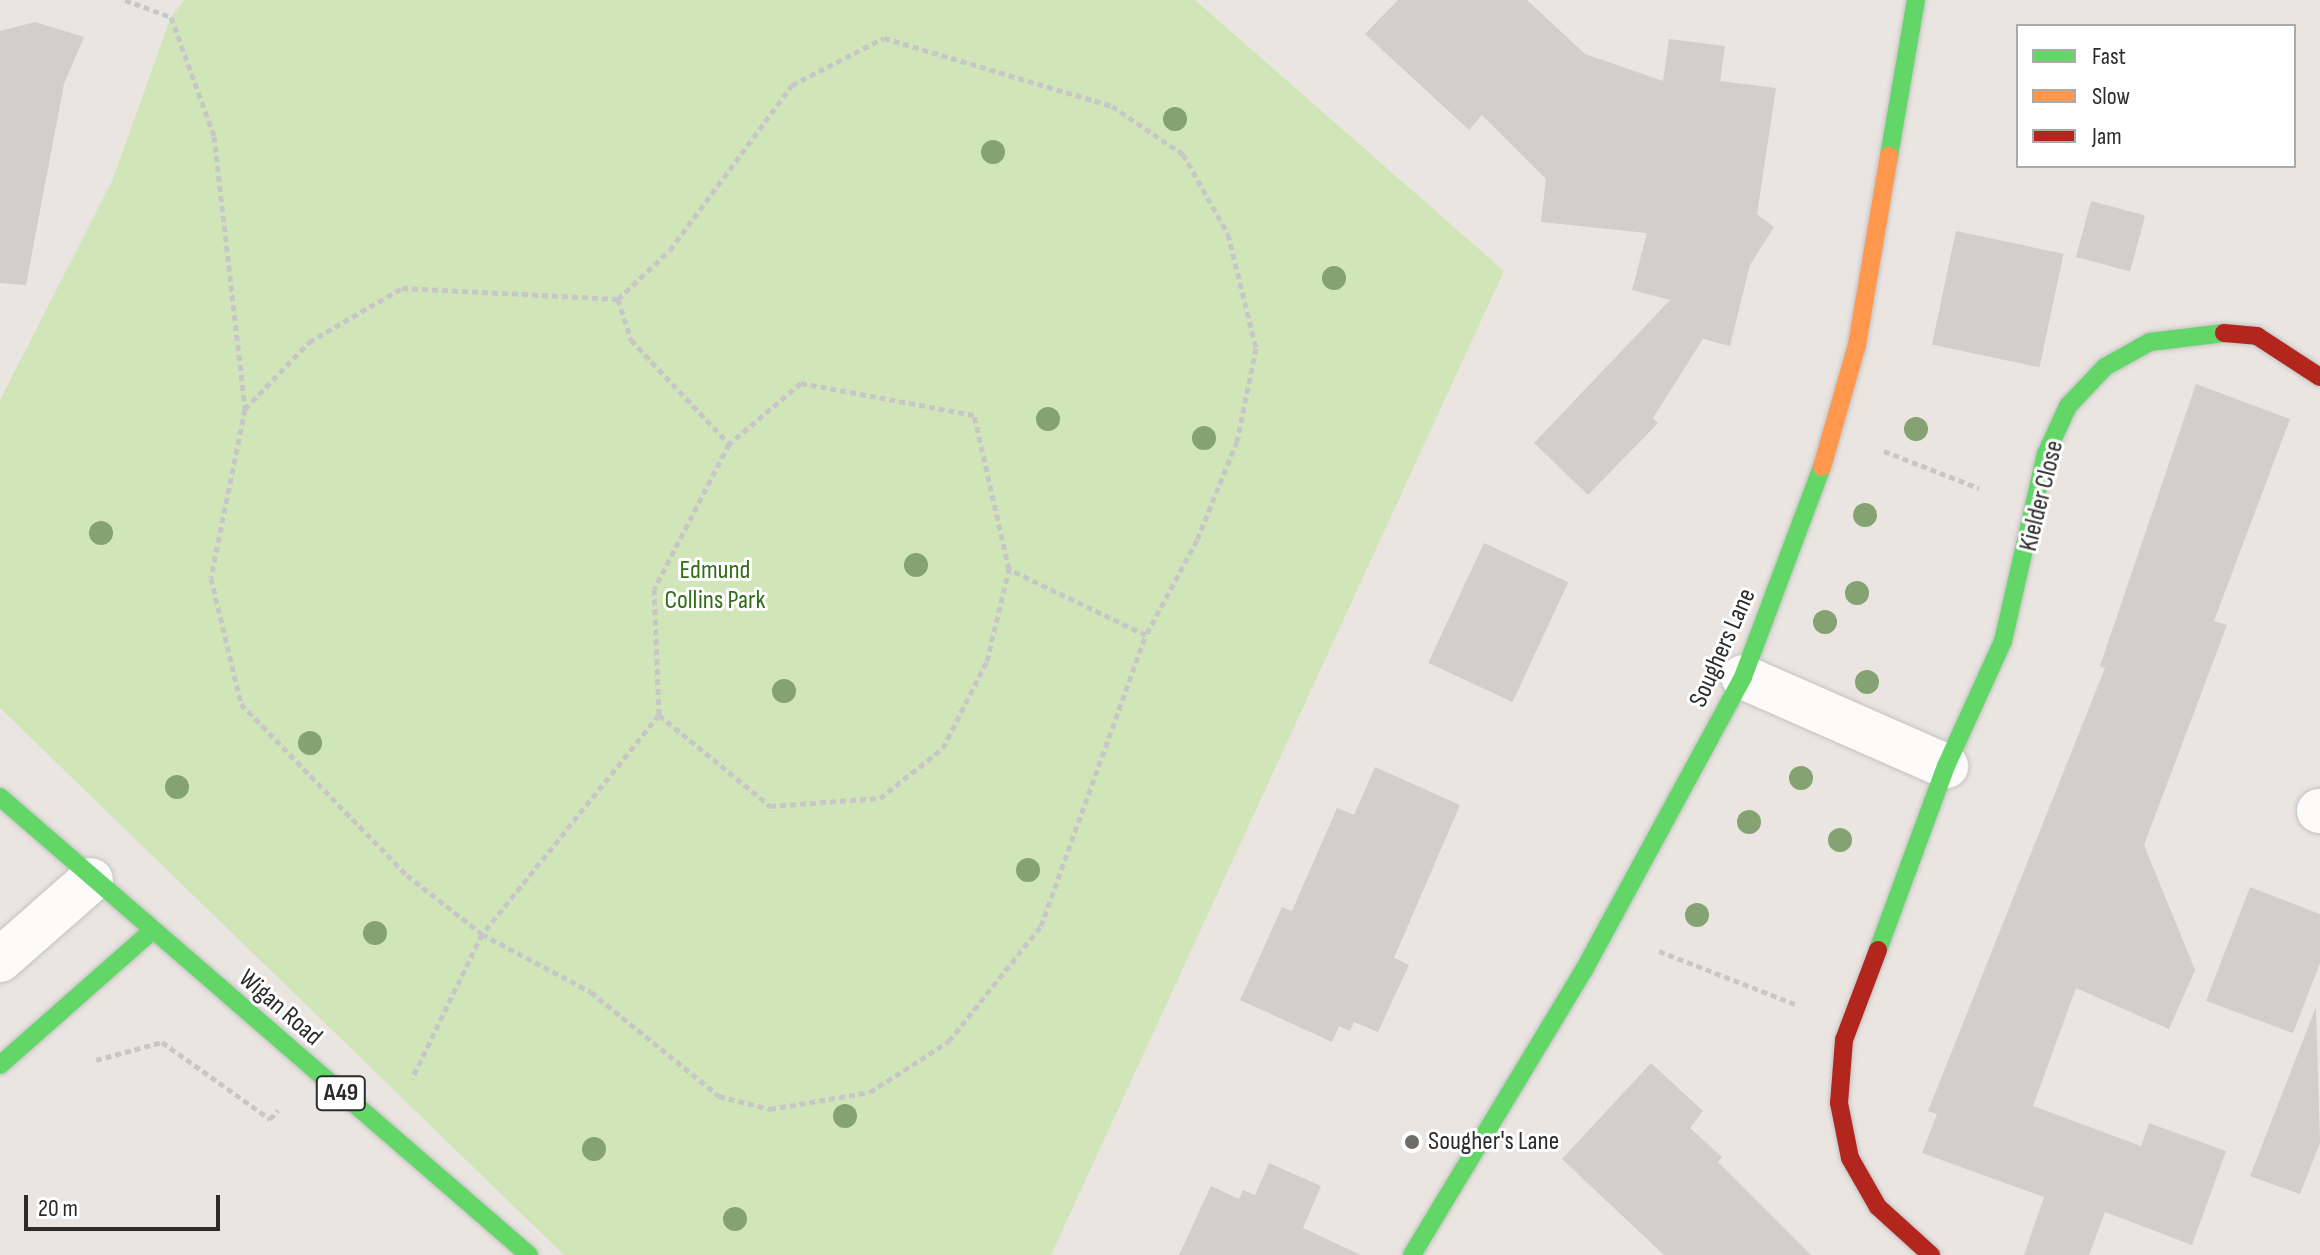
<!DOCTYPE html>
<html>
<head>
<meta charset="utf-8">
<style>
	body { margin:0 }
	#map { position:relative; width:2320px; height:1255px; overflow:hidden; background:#eae5e1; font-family:"Sofia Sans Condensed",sans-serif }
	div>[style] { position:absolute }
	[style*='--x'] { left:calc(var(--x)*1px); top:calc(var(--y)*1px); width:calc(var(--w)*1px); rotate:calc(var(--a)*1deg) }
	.green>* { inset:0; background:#d0e6b9 }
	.building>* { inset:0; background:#d1cecb; transform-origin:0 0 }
	.path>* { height:5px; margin-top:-2.5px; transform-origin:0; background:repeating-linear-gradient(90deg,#c8c7c7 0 6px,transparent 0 10px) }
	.roads { filter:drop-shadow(0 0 2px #c3c2c3) drop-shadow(0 0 2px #c3c2c3) }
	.street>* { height:44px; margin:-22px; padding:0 22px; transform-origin:22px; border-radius:22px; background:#fcfbfa }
	.fast>* { height:18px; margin:-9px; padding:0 9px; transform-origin:9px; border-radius:9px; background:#63d668 }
	.slow>* { height:18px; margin:-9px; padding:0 9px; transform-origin:9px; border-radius:9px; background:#ff974d }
	.jam>* { height:18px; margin:-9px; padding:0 9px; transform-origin:9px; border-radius:9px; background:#b3261e }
	.trees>* { width:24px; height:24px; margin:-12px; border-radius:50%; background:#84a272 }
	.dots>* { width:22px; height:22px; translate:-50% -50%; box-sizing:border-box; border:4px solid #fff; border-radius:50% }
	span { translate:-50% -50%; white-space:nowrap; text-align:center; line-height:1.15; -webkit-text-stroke:6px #fff; paint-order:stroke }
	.shield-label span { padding:2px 6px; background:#fff; border:2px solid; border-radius:6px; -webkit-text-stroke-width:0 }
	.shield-label { font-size:24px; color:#2b2b2b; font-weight:700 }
	.street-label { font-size:26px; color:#2b2b2b }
	.park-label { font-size:26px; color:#316c17 }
	.poi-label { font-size:26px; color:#2b2b2b }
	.left { translate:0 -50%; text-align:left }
	.legend { position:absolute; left:2016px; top:24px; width:280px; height:144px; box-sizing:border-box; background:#fff; border:2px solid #aaa; margin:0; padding:10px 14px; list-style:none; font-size:24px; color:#2b2b2b }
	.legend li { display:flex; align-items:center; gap:16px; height:40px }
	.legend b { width:40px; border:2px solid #aaa }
	.scale { position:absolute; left:24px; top:1195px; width:196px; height:36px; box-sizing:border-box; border:4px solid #2b2b2b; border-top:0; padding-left:10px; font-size:24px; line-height:28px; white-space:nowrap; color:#2b2b2b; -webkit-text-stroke:6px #fff; paint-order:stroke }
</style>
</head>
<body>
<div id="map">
	<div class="green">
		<i style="clip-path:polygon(184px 0,1195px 0,1504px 271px,1051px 1255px,564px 1255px,0 708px,0 400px,112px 181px,171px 17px)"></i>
	</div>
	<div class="building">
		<i style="clip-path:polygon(1398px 0,1527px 0,1585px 54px,1663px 81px,1669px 39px,1725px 46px,1720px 81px,1776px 88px,1757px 214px,1774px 227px,1750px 265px,1730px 346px,1703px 339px,1653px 418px,1658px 423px,1588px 495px,1534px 443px,1670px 300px,1632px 290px,1647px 233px,1541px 222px,1546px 179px,1482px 115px,1469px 130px,1365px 34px)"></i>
		<i style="clip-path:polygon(35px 22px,84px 37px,64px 84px,26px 285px,0 283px,0 31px)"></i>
		<i style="left:2091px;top:201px;width:56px;height:58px;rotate:15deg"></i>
		<i style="left:1956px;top:231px;width:110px;height:116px;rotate:12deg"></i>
		<i style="clip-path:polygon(2196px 384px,2290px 419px,2214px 621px,2227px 625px,2144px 845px,2195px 970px,2169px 1029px,2076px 988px,2033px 1106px,2141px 1146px,2149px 1123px,2226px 1151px,2192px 1245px,2105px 1212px,2089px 1255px,2024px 1255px,2044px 1197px,1922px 1153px,1937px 1114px,1928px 1111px,2105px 668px,2100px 666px)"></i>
		<i style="left:1484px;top:543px;width:93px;height:132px;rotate:25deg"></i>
		<i style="clip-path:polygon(1375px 767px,1460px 805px,1394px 958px,1409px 965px,1378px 1032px,1354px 1022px,1350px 1031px,1339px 1026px,1332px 1042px,1240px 1000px,1282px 907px,1292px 911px,1337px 808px,1354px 815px)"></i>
		<i style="clip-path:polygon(2250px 887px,2320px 914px,2320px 963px,2293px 1033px,2206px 1001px)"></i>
		<i style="clip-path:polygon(2316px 1007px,2320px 1143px,2300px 1194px,2250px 1176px)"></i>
		<i style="clip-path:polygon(1651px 1063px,1703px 1111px,1690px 1128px,1722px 1157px,1718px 1162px,1811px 1255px,1664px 1255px,1562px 1159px)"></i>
		<i style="clip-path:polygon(1269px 1163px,1321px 1186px,1303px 1228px,1361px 1255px,1179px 1255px,1211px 1186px,1239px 1199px,1243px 1190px,1255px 1195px)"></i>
	</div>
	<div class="path">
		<i style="--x:125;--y:0;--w:49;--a:20.3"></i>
		<i style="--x:171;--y:17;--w:127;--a:70.1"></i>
		<i style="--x:214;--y:136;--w:275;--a:83.5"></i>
		<i style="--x:245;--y:409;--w:172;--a:101.4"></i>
		<i style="--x:211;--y:578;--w:130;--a:76.6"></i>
		<i style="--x:241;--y:704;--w:238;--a:45.9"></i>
		<i style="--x:407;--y:875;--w:95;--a:38.2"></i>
		<i style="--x:482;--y:934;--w:161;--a:115.8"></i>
		<i style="--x:618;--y:299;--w:43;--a:72.4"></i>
		<i style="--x:631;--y:340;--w:143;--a:46.7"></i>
		<i style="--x:729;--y:444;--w:163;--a:117.3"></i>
		<i style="--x:654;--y:589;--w:126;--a:87.7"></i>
		<i style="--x:659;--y:715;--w:282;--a:128.9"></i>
		<i style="--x:482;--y:934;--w:123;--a:28"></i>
		<i style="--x:591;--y:992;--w:165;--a:39.1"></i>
		<i style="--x:719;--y:1096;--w:53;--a:14.3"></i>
		<i style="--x:770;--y:1109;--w:101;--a:-9.6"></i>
		<i style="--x:870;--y:1092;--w:94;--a:-32.8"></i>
		<i style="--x:949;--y:1041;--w:147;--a:-51.3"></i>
		<i style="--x:1041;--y:926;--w:309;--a:-70.2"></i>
		<i style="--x:1146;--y:635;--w:152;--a:-154.3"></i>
		<i style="--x:245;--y:409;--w:93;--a:-46.3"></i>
		<i style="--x:309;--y:342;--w:108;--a:-30.1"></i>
		<i style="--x:402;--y:288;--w:216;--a:2.9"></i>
		<i style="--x:618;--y:299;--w:71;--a:-43.3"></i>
		<i style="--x:670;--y:250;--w:205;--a:-53.5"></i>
		<i style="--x:792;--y:85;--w:103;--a:-27.1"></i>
		<i style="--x:884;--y:38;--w:238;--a:16.6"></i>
		<i style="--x:1112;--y:106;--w:86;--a:34.1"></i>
		<i style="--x:1183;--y:154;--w:92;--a:60.6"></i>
		<i style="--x:1228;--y:234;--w:117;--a:76.2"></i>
		<i style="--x:1256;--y:348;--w:95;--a:101.5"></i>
		<i style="--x:1237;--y:441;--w:107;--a:112"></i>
		<i style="--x:1197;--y:540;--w:108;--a:118.2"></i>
		<i style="--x:1884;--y:451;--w:102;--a:21.3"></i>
		<i style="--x:659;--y:715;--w:144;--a:39.3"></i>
		<i style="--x:770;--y:806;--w:110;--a:-4.2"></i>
		<i style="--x:880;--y:798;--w:80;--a:-38.4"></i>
		<i style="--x:943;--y:748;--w:97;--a:-63.2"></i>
		<i style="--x:987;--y:661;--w:95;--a:-76.6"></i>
		<i style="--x:1009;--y:569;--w:158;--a:-102.8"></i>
		<i style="--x:974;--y:415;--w:176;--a:-169.5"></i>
		<i style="--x:801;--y:383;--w:94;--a:139.7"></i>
		<i style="--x:1659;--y:951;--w:146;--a:21.3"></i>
		<i style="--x:96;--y:1060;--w:68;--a:-15.3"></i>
		<i style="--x:162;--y:1042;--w:133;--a:35.5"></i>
		<i style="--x:270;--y:1119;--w:12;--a:-48"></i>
	</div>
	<div class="roads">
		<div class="street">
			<i style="--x:1743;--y:677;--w:222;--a:23.7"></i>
			<i style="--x:2319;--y:811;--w:1;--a:0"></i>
			<i style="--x:0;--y:960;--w:121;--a:-41.3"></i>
		</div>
		<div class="fast">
			<i style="--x:1889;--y:156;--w:158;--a:-80.2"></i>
			<i style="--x:0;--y:797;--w:700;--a:40.89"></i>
			<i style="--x:1878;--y:950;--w:196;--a:-69.7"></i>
			<i style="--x:1946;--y:766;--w:137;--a:-65.5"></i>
			<i style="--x:2003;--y:641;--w:192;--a:-77.1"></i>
			<i style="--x:2046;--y:454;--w:53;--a:-65.4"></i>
			<i style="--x:2068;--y:406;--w:54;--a:-46.5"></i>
			<i style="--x:2105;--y:367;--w:51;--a:-29.1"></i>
			<i style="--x:2150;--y:342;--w:75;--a:-6.9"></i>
			<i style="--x:0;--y:1065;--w:201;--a:-41.4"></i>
			<i style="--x:1412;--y:1255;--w:333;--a:-58.9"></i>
			<i style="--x:1584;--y:970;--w:333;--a:-61.5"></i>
			<i style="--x:1743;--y:677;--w:224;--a:-69.4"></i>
		</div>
		<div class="slow">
			<i style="--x:1822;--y:467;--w:127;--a:-74"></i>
			<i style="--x:1857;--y:345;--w:192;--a:-80.4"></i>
		</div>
		<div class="jam">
			<i style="--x:2224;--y:333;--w:33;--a:5"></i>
			<i style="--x:2257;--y:336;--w:75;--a:33.1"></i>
			<i style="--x:1878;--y:950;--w:96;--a:110.7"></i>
			<i style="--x:1844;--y:1040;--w:63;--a:94.5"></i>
			<i style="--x:1839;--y:1103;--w:56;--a:78.7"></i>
			<i style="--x:1850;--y:1158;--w:56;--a:60.3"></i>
			<i style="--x:1878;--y:1207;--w:72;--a:42.2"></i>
		</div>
	</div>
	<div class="trees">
		<i style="left:1175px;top:119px"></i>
		<i style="left:993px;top:152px"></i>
		<i style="left:1334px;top:278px"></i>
		<i style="left:1048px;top:419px"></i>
		<i style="left:1916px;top:429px"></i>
		<i style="left:1204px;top:438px"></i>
		<i style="left:1865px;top:515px"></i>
		<i style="left:101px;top:533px"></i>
		<i style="left:916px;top:565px"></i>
		<i style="left:1857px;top:593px"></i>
		<i style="left:1825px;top:622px"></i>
		<i style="left:1867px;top:682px"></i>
		<i style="left:784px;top:691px"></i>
		<i style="left:310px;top:743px"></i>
		<i style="left:1801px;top:778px"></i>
		<i style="left:177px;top:787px"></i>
		<i style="left:1749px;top:822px"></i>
		<i style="left:1840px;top:840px"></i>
		<i style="left:1028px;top:870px"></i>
		<i style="left:1697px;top:915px"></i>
		<i style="left:375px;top:933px"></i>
		<i style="left:845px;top:1116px"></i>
		<i style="left:594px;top:1149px"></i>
		<i style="left:735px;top:1219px"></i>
	</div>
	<div class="dots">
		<i style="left:1412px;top:1142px;background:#6e6c6b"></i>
	</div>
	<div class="shield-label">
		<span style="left:341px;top:1093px">A49</span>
	</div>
	<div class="street-label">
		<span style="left:2042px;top:496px;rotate:-76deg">Kielder Close</span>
		<span style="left:1723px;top:648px;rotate:-66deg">Soughers Lane</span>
		<span style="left:280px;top:1008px;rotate:41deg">Wigan Road</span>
	</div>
	<div class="park-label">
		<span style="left:715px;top:586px">Edmund<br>Collins Park</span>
	</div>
	<div class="poi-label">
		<span class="left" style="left:1428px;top:1142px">Sougher's Lane</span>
	</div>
	<ul class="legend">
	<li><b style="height:10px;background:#63d668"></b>Fast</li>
	<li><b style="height:10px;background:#ff974d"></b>Slow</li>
	<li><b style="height:10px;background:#b3261e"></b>Jam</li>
	</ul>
	<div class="scale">20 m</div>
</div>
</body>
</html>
